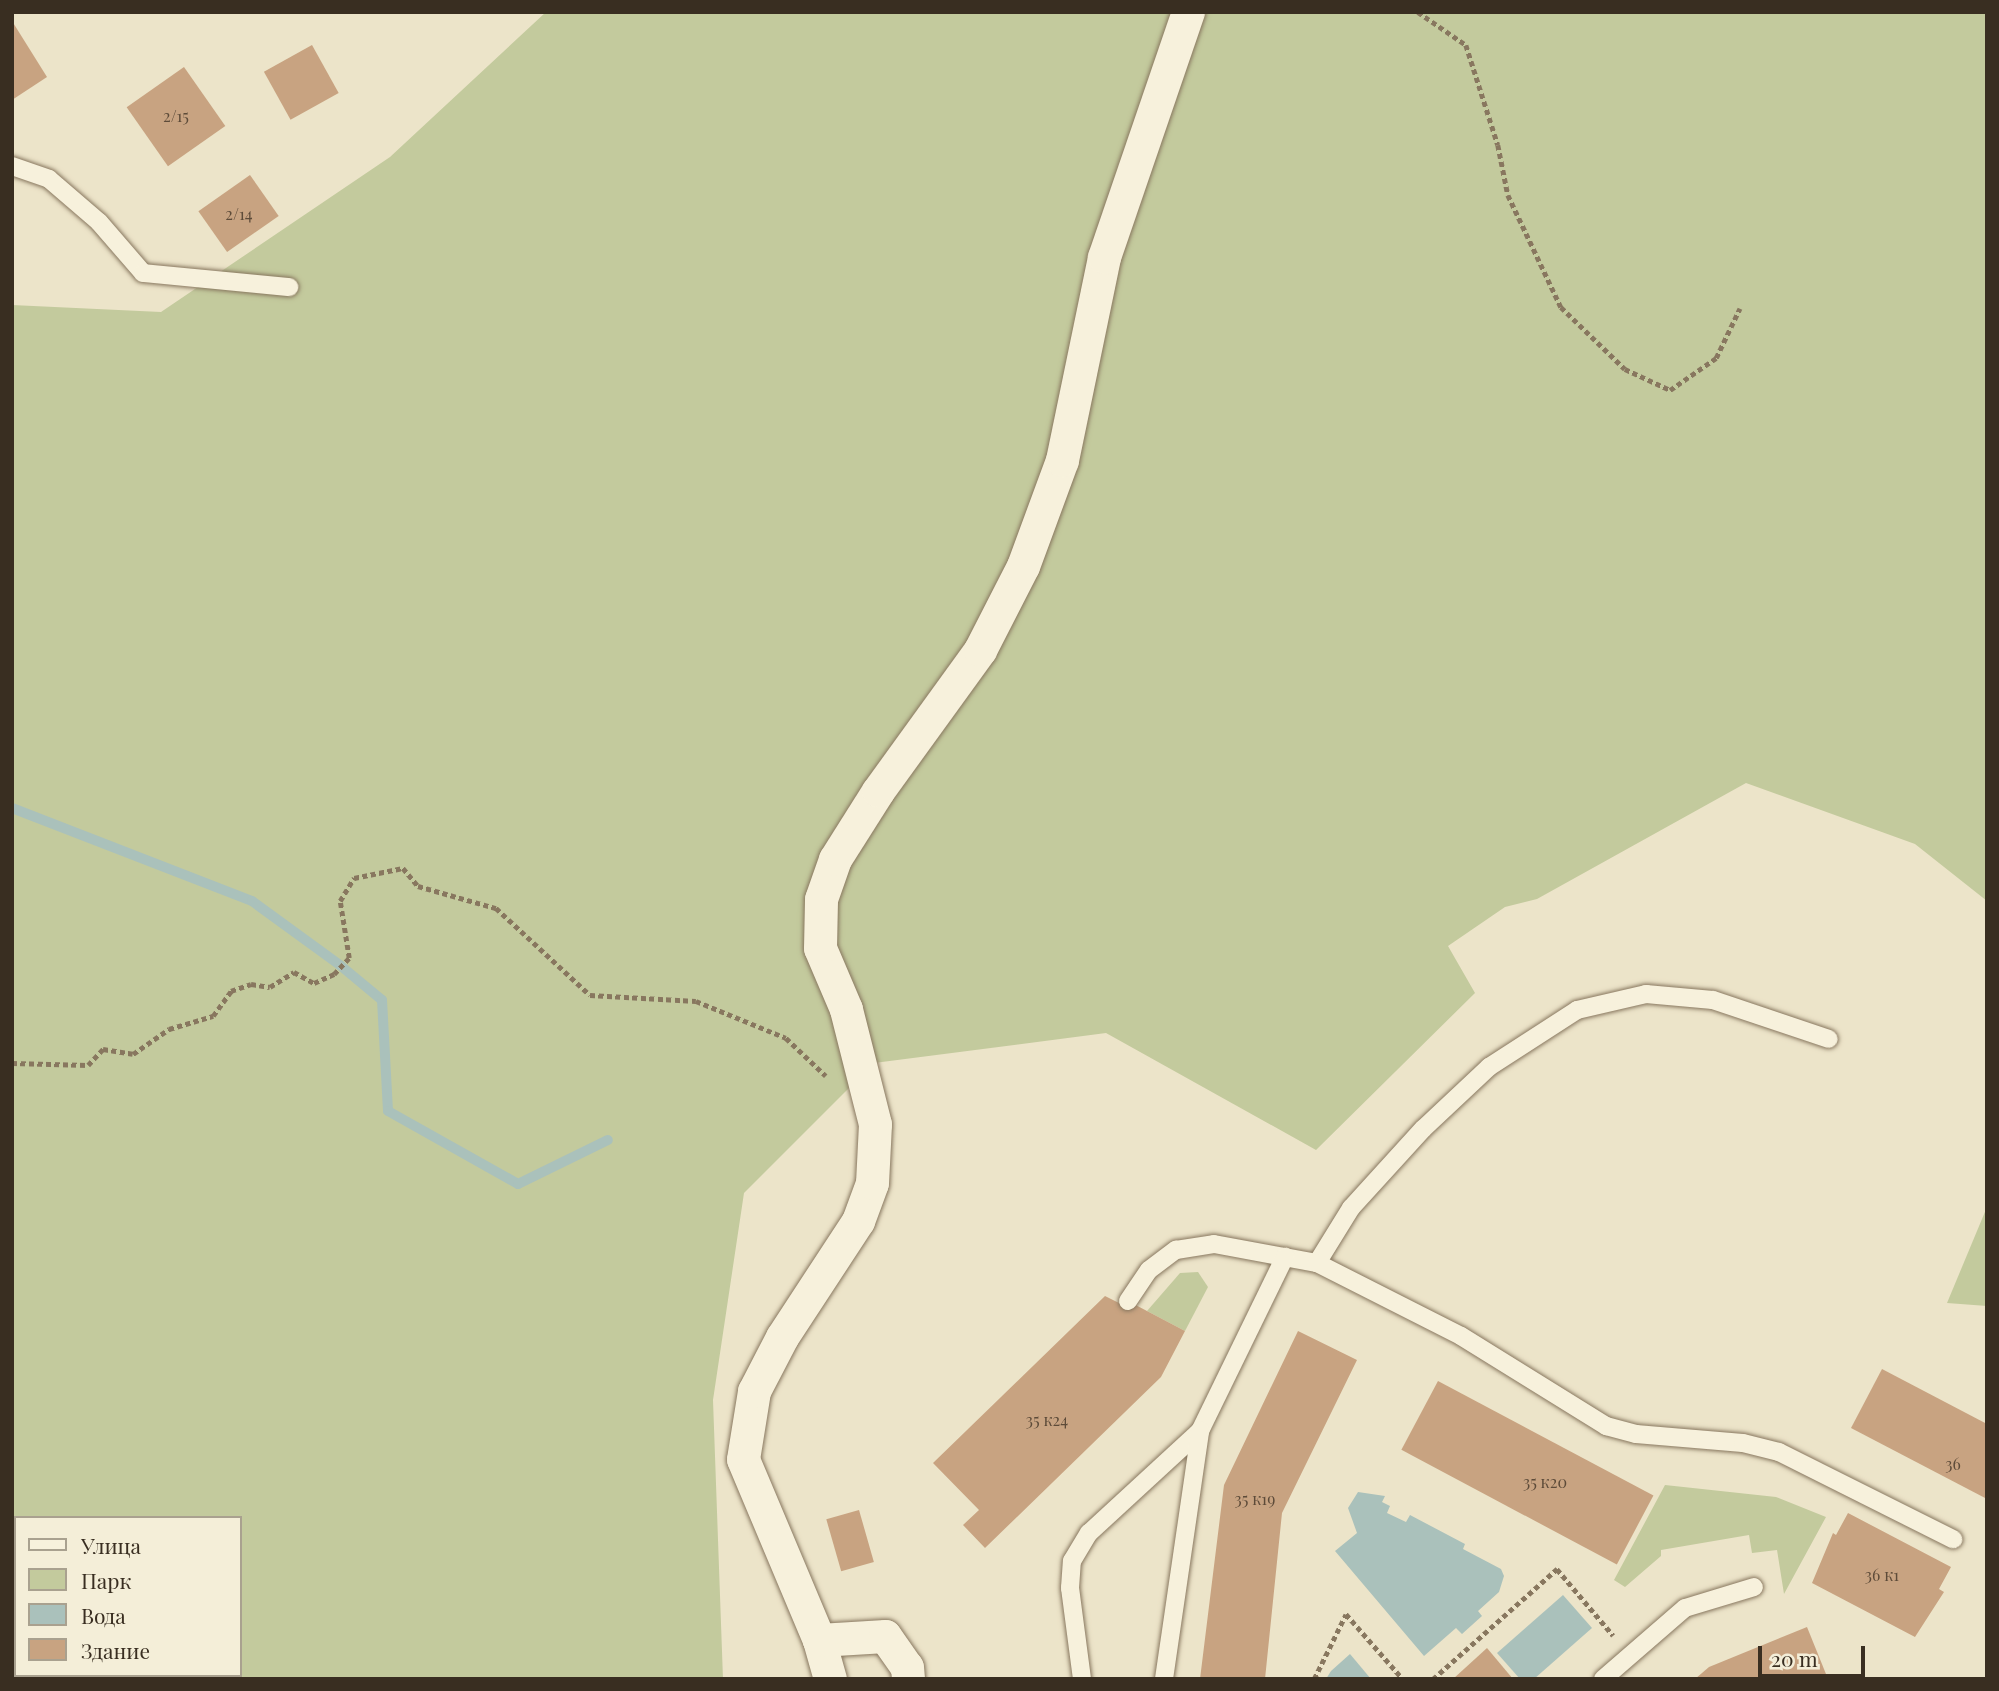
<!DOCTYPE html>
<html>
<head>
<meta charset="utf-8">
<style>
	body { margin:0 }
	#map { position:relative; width:1999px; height:1691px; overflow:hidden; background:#ece4c9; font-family:"Playfair Display",serif }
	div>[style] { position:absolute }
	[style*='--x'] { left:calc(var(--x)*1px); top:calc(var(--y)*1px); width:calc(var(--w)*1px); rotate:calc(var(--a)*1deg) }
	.green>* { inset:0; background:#c3ca9d }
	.water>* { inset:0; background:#aac1bb }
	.stream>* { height:10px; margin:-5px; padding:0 5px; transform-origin:5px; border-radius:5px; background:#aac1bb }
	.building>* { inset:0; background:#c8a381; transform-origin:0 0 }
	.path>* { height:4.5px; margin-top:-2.25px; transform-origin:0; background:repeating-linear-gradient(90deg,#88775f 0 5px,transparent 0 8.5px) }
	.roads { filter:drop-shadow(0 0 2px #88775f) drop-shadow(0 0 2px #88775f) }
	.service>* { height:18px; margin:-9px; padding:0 9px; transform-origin:9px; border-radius:9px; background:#f7f1dc }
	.minor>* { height:33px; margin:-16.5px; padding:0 16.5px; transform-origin:16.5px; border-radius:16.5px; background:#f7f1dc }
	span { translate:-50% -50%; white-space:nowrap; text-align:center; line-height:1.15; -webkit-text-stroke:6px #f4eed8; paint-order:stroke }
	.number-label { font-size:16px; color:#5d4b39 }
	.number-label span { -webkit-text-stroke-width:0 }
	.frame { position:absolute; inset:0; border:14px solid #392e21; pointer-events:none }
	.legend { position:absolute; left:14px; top:1516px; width:228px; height:161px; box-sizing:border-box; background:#f4eed8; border:2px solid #a9a18f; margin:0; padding:9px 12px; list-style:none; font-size:21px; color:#392e21 }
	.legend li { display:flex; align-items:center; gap:14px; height:35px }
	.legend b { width:35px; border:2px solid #a9a18f }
	.scale { position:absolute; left:1758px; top:1646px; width:107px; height:32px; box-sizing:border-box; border:4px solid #392e21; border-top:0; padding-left:9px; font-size:21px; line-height:24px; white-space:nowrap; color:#392e21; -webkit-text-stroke:5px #f4eed8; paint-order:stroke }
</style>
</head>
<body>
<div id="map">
	<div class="green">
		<i style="clip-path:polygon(evenodd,546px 12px,1987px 12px,1987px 901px,1915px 844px,1746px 783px,1537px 899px,1505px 907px,1448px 946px,1475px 993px,1316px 1150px,1106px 1033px,874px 1063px,744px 1193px,713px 1400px,723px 1679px,12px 1679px,12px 305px,161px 312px,390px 157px,546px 12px,16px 1518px,240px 1518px,240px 1675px,16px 1675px,16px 1518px)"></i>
		<i style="clip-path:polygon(1987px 1207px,1987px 1306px,1947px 1303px)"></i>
		<i style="clip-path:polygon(1198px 1272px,1208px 1287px,1185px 1331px,1147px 1311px,1180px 1273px)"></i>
		<i style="clip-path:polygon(1665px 1485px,1776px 1497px,1826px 1517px,1784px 1594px,1777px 1550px,1752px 1553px,1749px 1535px,1661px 1550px,1661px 1556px,1625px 1587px,1614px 1580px)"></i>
	</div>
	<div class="water">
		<i style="clip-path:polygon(1358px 1492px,1385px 1496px,1382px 1502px,1390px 1506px,1387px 1513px,1406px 1522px,1410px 1515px,1465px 1544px,1463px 1549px,1501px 1569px,1504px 1576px,1499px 1592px,1478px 1611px,1482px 1616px,1462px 1634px,1456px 1628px,1424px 1656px,1335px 1551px,1357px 1533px,1348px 1508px)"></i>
		<i style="clip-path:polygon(1563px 1595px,1592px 1628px,1534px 1679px,1520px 1679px,1497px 1653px)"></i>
		<i style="clip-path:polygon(1350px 1654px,1371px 1679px,1326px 1679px,1331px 1671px)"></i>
	</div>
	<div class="stream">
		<i style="--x:12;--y:808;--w:257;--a:21.2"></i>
		<i style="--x:252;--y:901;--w:110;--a:36.1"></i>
		<i style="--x:341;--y:966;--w:53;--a:39.7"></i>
		<i style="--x:382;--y:1000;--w:111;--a:86.9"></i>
		<i style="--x:388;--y:1111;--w:149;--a:29.3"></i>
		<i style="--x:518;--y:1184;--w:100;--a:-26.1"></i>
	</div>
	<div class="building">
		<i style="clip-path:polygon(12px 21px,47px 77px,12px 100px)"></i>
		<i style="left:312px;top:45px;width:55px;height:55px;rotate:61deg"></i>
		<i style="left:184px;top:67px;width:72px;height:70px;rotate:55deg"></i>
		<i style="left:250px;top:175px;width:50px;height:63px;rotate:55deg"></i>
		<i style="clip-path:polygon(1105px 1296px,1125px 1306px,1128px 1301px,1185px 1331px,1161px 1377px,985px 1548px,963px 1525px,979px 1510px,933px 1463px)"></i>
		<i style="clip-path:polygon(1298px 1331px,1357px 1360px,1282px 1513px,1265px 1679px,1200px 1679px,1224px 1485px)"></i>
		<i style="clip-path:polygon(1882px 1369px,1987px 1424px,1987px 1499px,1851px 1428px)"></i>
		<i style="left:1438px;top:1381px;width:244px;height:78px;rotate:28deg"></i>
		<i style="left:859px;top:1510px;width:54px;height:34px;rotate:74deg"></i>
		<i style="clip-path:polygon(1848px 1513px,1951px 1567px,1939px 1589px,1944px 1592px,1915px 1637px,1812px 1583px,1833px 1533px,1836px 1535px)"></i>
		<i style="clip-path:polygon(1807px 1627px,1828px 1679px,1695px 1679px,1709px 1667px)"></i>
		<i style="clip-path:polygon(1487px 1648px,1513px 1679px,1453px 1679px)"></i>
	</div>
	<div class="path">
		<i style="--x:1418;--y:12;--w:58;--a:34.5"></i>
		<i style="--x:1466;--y:45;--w:105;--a:72.3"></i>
		<i style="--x:1498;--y:145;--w:51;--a:78.7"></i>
		<i style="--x:1508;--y:195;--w:124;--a:64.7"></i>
		<i style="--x:1561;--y:307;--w:89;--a:44.1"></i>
		<i style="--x:1625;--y:369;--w:50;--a:25"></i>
		<i style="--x:1670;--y:390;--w:56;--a:-34.8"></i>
		<i style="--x:1716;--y:358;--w:55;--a:-64.4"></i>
		<i style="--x:12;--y:1063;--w:76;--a:1.5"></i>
		<i style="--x:88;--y:1065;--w:22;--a:-47"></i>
		<i style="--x:103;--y:1049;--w:30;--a:9"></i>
		<i style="--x:133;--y:1054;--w:44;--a:-34.8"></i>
		<i style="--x:169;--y:1029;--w:46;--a:-16.5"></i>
		<i style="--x:213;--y:1016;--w:31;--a:-54"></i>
		<i style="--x:231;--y:991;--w:21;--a:-19"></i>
		<i style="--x:251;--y:984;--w:19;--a:9"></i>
		<i style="--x:270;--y:987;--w:28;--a:-32"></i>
		<i style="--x:294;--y:972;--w:23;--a:29"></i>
		<i style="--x:314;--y:983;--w:22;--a:-24"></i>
		<i style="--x:334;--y:974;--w:22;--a:-47"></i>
		<i style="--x:349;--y:958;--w:58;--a:-99"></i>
		<i style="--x:340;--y:901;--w:27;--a:-59"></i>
		<i style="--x:354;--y:878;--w:50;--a:-11.5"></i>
		<i style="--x:403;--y:868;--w:23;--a:50"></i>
		<i style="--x:418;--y:886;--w:81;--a:15.8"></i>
		<i style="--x:496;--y:908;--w:128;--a:42.8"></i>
		<i style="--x:590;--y:995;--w:106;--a:3.2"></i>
		<i style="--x:696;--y:1001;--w:97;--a:22.3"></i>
		<i style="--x:786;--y:1038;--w:55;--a:43.5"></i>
		<i style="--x:1314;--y:1679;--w:72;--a:-63.8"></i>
		<i style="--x:1346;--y:1614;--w:86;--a:48.8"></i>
		<i style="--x:1433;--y:1679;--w:166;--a:-41.6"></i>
		<i style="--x:1557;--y:1569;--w:87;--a:49.7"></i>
	</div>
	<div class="roads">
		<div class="service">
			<i style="--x:12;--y:166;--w:39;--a:19"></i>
			<i style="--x:49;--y:179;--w:66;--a:40.7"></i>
			<i style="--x:99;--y:222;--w:67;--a:49.2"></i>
			<i style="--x:143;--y:273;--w:147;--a:5.5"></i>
			<i style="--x:1317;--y:1263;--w:65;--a:-58.3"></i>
			<i style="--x:1351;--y:1208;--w:107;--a:-47.7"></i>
			<i style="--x:1423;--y:1129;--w:91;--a:-43.2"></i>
			<i style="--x:1489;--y:1067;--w:105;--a:-32.9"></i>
			<i style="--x:1577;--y:1010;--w:71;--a:-13.1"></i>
			<i style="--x:1646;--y:994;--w:67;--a:5.1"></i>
			<i style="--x:1713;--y:1000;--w:122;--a:18.6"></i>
			<i style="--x:1128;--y:1301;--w:37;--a:-56"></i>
			<i style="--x:1149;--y:1270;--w:34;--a:-37"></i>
			<i style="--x:1176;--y:1250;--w:38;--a:-9"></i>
			<i style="--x:1214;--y:1244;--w:105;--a:10.5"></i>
			<i style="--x:1317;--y:1263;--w:161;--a:26.9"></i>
			<i style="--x:1461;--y:1336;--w:171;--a:31.8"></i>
			<i style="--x:1606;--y:1426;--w:31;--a:15"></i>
			<i style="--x:1636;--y:1434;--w:107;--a:4.8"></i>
			<i style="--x:1743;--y:1443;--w:37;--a:14"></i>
			<i style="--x:1779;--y:1452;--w:195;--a:26.6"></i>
			<i style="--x:1082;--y:1679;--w:92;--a:-97.5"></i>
			<i style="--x:1070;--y:1588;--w:27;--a:-86"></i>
			<i style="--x:1072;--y:1561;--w:33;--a:-59"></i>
			<i style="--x:1089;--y:1533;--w:151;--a:-42.6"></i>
			<i style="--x:1200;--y:1431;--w:194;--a:-64"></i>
			<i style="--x:1164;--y:1679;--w:251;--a:-81.7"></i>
			<i style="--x:1603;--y:1679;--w:108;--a:-40.9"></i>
			<i style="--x:1685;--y:1608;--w:72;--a:-16.9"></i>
		</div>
		<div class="minor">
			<i style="--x:819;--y:1640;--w:66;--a:-3.5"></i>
			<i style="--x:885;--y:1636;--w:38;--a:55"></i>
			<i style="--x:907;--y:1667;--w:12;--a:85"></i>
			<i style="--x:830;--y:1679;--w:41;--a:-105.8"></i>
			<i style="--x:819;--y:1640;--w:196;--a:-112.8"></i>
			<i style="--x:743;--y:1459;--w:69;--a:-80.8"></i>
			<i style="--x:754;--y:1391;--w:61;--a:-62.6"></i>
			<i style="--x:782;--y:1337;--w:139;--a:-56.8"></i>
			<i style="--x:858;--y:1221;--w:40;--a:-69.8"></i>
			<i style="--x:872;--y:1183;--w:59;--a:-87.1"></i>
			<i style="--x:875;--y:1124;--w:119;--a:-104.2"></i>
			<i style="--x:846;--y:1009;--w:66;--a:-113.1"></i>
			<i style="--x:820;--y:948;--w:49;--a:-88.8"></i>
			<i style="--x:821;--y:899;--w:42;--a:-70.7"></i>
			<i style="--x:835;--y:859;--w:80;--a:-57.7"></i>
			<i style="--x:878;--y:791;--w:174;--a:-54.1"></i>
			<i style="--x:980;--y:650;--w:94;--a:-62.9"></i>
			<i style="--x:1023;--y:566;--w:113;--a:-69.8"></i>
			<i style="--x:1062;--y:460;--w:207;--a:-78.3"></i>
			<i style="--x:1104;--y:257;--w:259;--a:-71.1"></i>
		</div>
	</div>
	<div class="number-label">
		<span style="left:176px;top:116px">2/15</span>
		<span style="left:239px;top:214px">2/14</span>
		<span style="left:1047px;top:1420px">35 к24</span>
		<span style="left:1953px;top:1464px">36</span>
		<span style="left:1545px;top:1482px">35 к20</span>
		<span style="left:1255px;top:1499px">35 к19</span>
		<span style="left:1882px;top:1575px">36 к1</span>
	</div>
	<div class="frame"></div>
	<ul class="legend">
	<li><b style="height:9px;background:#f7f1dc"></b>Улица</li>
	<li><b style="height:19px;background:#c3ca9d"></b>Парк</li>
	<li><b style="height:19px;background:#aac1bb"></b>Вода</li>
	<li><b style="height:19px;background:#c8a381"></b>Здание</li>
	</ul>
	<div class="scale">20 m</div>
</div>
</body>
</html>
